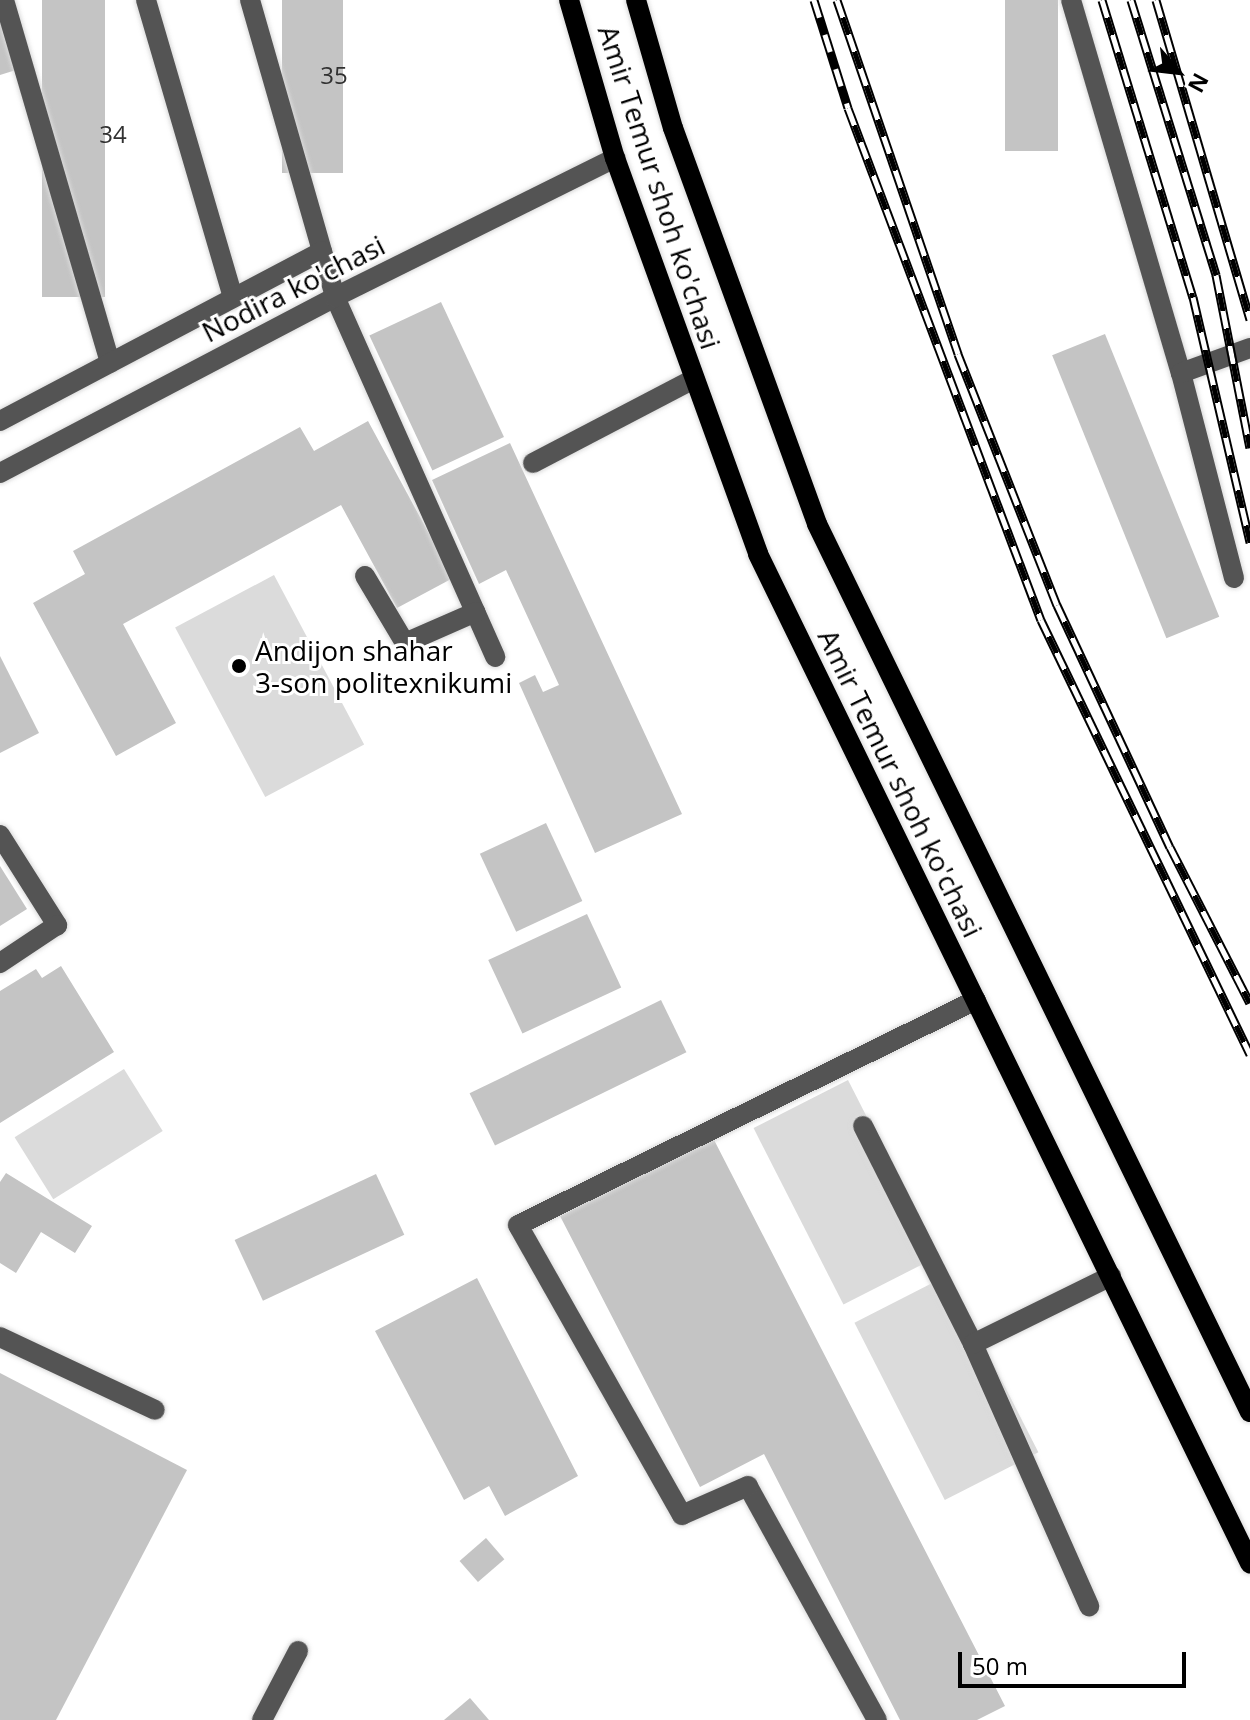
<!DOCTYPE html>
<html>
<head>
<meta charset="utf-8">
<style>
	body { margin:0 }
	#map { position:relative; width:1250px; height:1720px; overflow:hidden; background:#fff; font-family:"Open Sans",sans-serif }
	div>[style] { position:absolute }
	[style*='--x'] { left:calc(var(--x)*1px); top:calc(var(--y)*1px); width:calc(var(--w)*1px); rotate:calc(var(--a)*1deg) }
	.green>* { inset:0; background:#dbdbdb; transform-origin:0 0 }
	.building>* { inset:0; background:#c4c4c4; transform-origin:0 0 }
	.roads { filter:drop-shadow(0 0 2px #dbdbdb) drop-shadow(0 0 2px #dbdbdb) }
	.minor>* { height:20px; margin:-10px; padding:0 10px; transform-origin:10px; border-radius:10px; background:#545454 }
	.major>* { height:20px; margin:-10px; padding:0 10px; transform-origin:10px; border-radius:10px; background:#000 }
	.rail>* { height:9px; margin-top:-4.5px; transform-origin:0; background:repeating-linear-gradient(90deg,#fff 0 18px,#000 0 36px); box-sizing:border-box; border-block:2px solid #000 }
	.dots>* { width:22px; height:22px; translate:-50% -50%; box-sizing:border-box; border:4px solid #fff; border-radius:50% }
	span { translate:-50% -50%; white-space:nowrap; text-align:center; line-height:1.15; -webkit-text-stroke:6px #fff; paint-order:stroke }
	.number-label { font-size:24px; color:#313131 }
	.number-label span { -webkit-text-stroke-width:0 }
	.street-label { font-size:28px; color:#000 }
	.poi-label { font-size:28px; color:#000 }
	.left { translate:0 -50%; text-align:left }
	.north { position:absolute; left:1138px; top:32px; width:80px; height:80px; -webkit-text-stroke:6px #fff; paint-order:stroke; rotate:118deg; font-size:22px; font-weight:700; line-height:32px; text-align:center; color:#000 }
	.north::after { content:''; display:block; margin:auto; width:28px; height:36px; background:#000; clip-path:polygon(50% 0,100% 100%,50% 72%,0 100%) }
	.scale { position:absolute; left:958px; top:1652px; width:228px; height:36px; box-sizing:border-box; border:4px solid #000; border-top:0; padding-left:10px; font-size:24px; line-height:28px; white-space:nowrap; color:#000; -webkit-text-stroke:6px #fff; paint-order:stroke }
</style>
</head>
<body>
<div id="map">
	<div class="green">
		<i style="left:274px;top:575px;width:192px;height:112px;rotate:62deg"></i>
		<i style="left:124px;top:1069px;width:73px;height:129px;rotate:58deg"></i>
		<i style="left:848px;top:1080px;width:198px;height:106px;rotate:63deg"></i>
		<i style="left:948px;top:1275px;width:199px;height:105px;rotate:63deg"></i>
	</div>
	<div class="building">
		<i style="left:42px;top:0;width:63px;height:297px"></i>
		<i style="left:282px;top:0;width:61px;height:173px"></i>
		<i style="left:1005px;top:0;width:53px;height:151px"></i>
		<i style="clip-path:polygon(0 18px,16px 70px,0 75px)"></i>
		<i style="left:441px;top:302px;width:149px;height:79px;rotate:65deg"></i>
		<i style="left:1105px;top:334px;width:305px;height:57px;rotate:68deg"></i>
		<i style="clip-path:polygon(368px 421px,453px 578px,397px 608px,341px 505px,123px 624px,176px 723px,116px 756px,33px 603px,85px 574px,73px 551px,300px 427px,314px 451px)"></i>
		<i style="clip-path:polygon(510px 443px,682px 814px,595px 853px,519px 683px,535px 675px,543px 692px,559px 685px,506px 570px,479px 584px,432px 480px)"></i>
		<i style="clip-path:polygon(0 656px,39px 733px,0 753px)"></i>
		<i style="left:546px;top:823px;width:86px;height:73px;rotate:65deg"></i>
		<i style="clip-path:polygon(0 866px,27px 909px,0 926px)"></i>
		<i style="left:587px;top:914px;width:81px;height:109px;rotate:65deg"></i>
		<i style="clip-path:polygon(61px 966px,114px 1052px,0 1123px,0 991px,36px 969px,42px 978px)"></i>
		<i style="left:661px;top:1000px;width:58px;height:213px;rotate:64deg"></i>
		<i style="clip-path:polygon(712px 1136px,1005px 1706px,977px 1720px,900px 1720px,764px 1454px,700px 1487px,560px 1216px)"></i>
		<i style="clip-path:polygon(6px 1173px,92px 1226px,75px 1253px,41px 1232px,16px 1273px,0 1263px,0 1182px)"></i>
		<i style="left:376px;top:1174px;width:67px;height:156px;rotate:65deg"></i>
		<i style="clip-path:polygon(477px 1278px,578px 1476px,505px 1516px,489px 1486px,464px 1500px,375px 1331px)"></i>
		<i style="clip-path:polygon(0 1373px,187px 1470px,56px 1720px,0 1720px)"></i>
		<i style="left:486px;top:1538px;width:28px;height:35px;rotate:49deg"></i>
		<i style="clip-path:polygon(470px 1698px,489px 1720px,444px 1720px)"></i>
	</div>
	<div class="roads">
		<div class="minor">
			<i style="--x:4;--y:0;--w:378;--a:73.7"></i>
			<i style="--x:146;--y:0;--w:310;--a:73.7"></i>
			<i style="--x:250;--y:0;--w:309;--a:74"></i>
			<i style="--x:335;--y:297;--w:394;--a:66"></i>
			<i style="--x:1071;--y:0;--w:389;--a:73.6"></i>
			<i style="--x:0;--y:421;--w:364;--a:-27.8"></i>
			<i style="--x:533;--y:463;--w:182;--a:-27.6"></i>
			<i style="--x:0;--y:473;--w:378;--a:-27.7"></i>
			<i style="--x:335;--y:297;--w:313;--a:-26.4"></i>
			<i style="--x:365;--y:576;--w:78;--a:59.2"></i>
			<i style="--x:405;--y:643;--w:77;--a:-23.6"></i>
			<i style="--x:1234;--y:578;--w:212;--a:-104.5"></i>
			<i style="--x:1181;--y:373;--w:73;--a:-19.9"></i>
			<i style="--x:0;--y:835;--w:107;--a:57.7"></i>
			<i style="--x:57;--y:925;--w:69;--a:146.3"></i>
			<i style="--x:863;--y:1126;--w:244;--a:63.2"></i>
			<i style="--x:973;--y:1344;--w:287;--a:66.1"></i>
			<i style="--x:0;--y:1337;--w:171;--a:25.2"></i>
			<i style="--x:973;--y:1344;--w:154;--a:-26.2"></i>
			<i style="--x:262;--y:1720;--w:78;--a:-62.4"></i>
			<i style="--x:877;--y:1720;--w:267;--a:-118.9"></i>
			<i style="--x:748;--y:1486;--w:72;--a:156.3"></i>
			<i style="--x:682;--y:1515;--w:333;--a:-119.5"></i>
			<i style="--x:518;--y:1225;--w:510;--a:-26.16"></i>
		</div>
		<div class="major">
			<i style="--x:569;--y:0;--w:165;--a:73.8"></i>
			<i style="--x:615;--y:158;--w:421;--a:70.1"></i>
			<i style="--x:758;--y:554;--w:1123;--a:64.01"></i>
			<i style="--x:636;--y:0;--w:133;--a:73.9"></i>
			<i style="--x:673;--y:128;--w:421;--a:70"></i>
			<i style="--x:817;--y:524;--w:988;--a:64.01"></i>
		</div>
	</div>
	<div class="rail">
		<i style="--x:814;--y:0;--w:113;--a:72.5"></i>
		<i style="--x:848;--y:108;--w:547;--a:69.35"></i>
		<i style="--x:1041;--y:620;--w:482;--a:64.3"></i>
		<i style="--x:837;--y:0;--w:374;--a:71.1"></i>
		<i style="--x:958;--y:354;--w:270;--a:68.5"></i>
		<i style="--x:1057;--y:605;--w:267;--a:65"></i>
		<i style="--x:1170;--y:847;--w:175;--a:62.9"></i>
		<i style="--x:1102;--y:0;--w:311;--a:73"></i>
		<i style="--x:1193;--y:297;--w:252;--a:76.9"></i>
		<i style="--x:1131;--y:0;--w:288;--a:72.8"></i>
		<i style="--x:1216;--y:275;--w:176;--a:78.9"></i>
		<i style="--x:1156;--y:0;--w:333;--a:73.6"></i>
	</div>
	<div class="dots">
		<i style="left:239px;top:666px;background:#000"></i>
	</div>
	<div class="number-label">
		<span style="left:334px;top:75px">35</span>
		<span style="left:113px;top:134px">34</span>
	</div>
	<div class="street-label">
		<span style="left:660px;top:187px;rotate:72deg">Amir Temur shoh ko'chasi</span>
		<span style="left:293px;top:288px;rotate:-27deg">Nodira ko'chasi</span>
		<span style="left:901px;top:783px;rotate:64deg">Amir Temur shoh ko'chasi</span>
	</div>
	<div class="poi-label">
		<span class="left" style="left:255px;top:666px">Andijon shahar<br>3-son politexnikumi</span>
	</div>
	<div class="north">N</div>
	<div class="scale">50 m</div>
</div>
</body>
</html>
